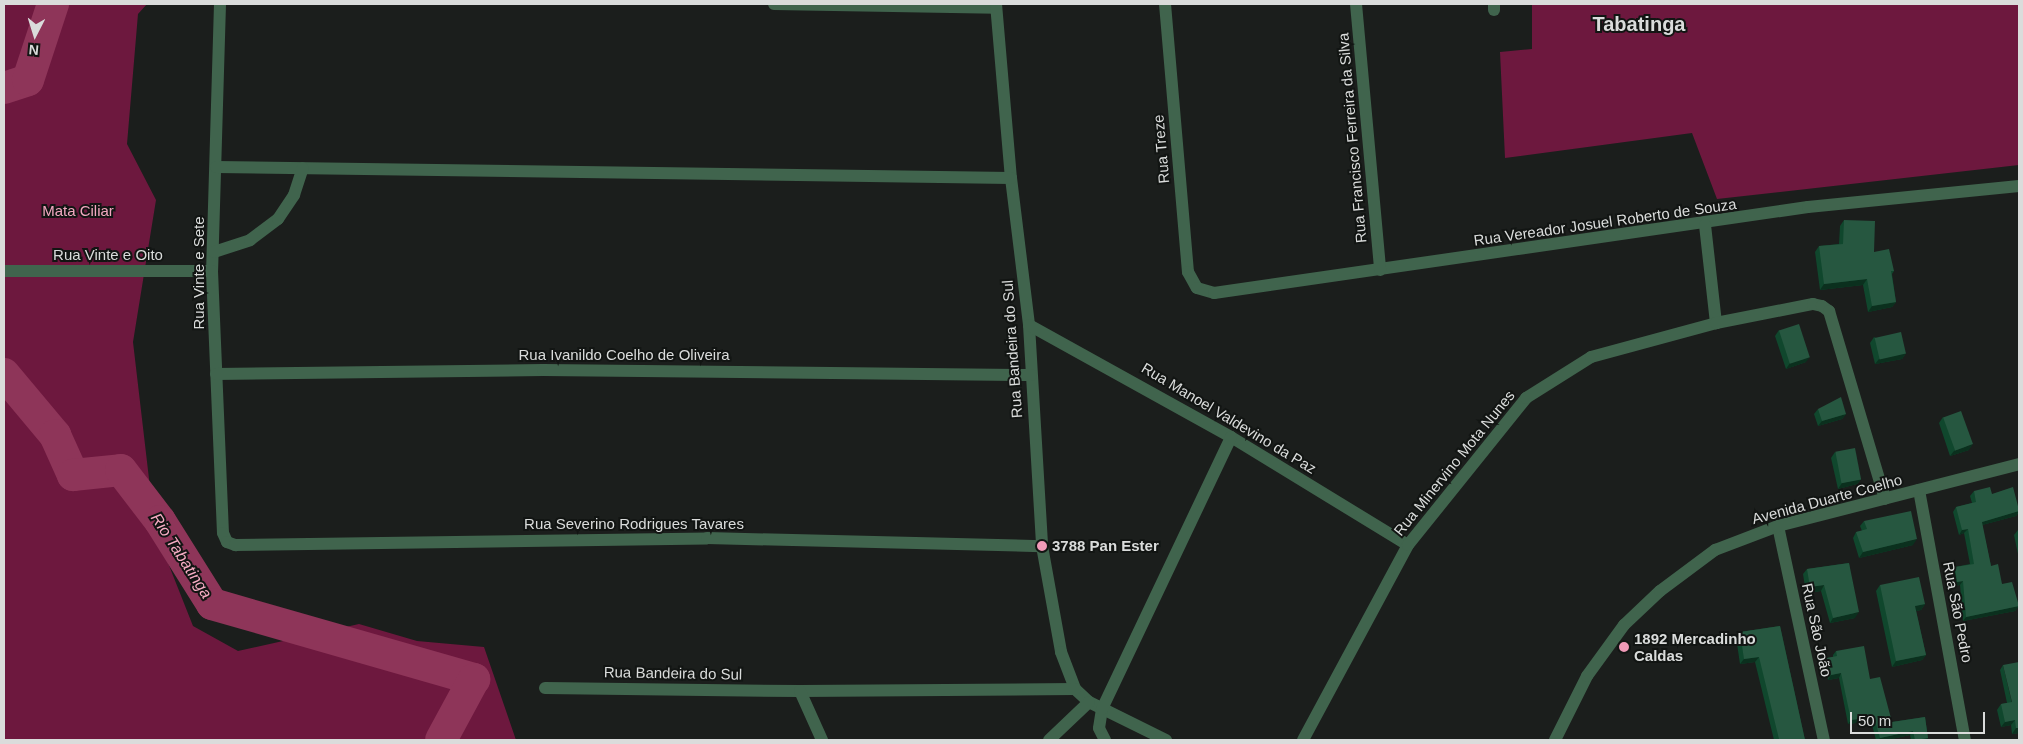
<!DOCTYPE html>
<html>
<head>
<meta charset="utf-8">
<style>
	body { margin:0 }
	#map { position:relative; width:2023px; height:744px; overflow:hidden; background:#1b1e1c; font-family:Arial,sans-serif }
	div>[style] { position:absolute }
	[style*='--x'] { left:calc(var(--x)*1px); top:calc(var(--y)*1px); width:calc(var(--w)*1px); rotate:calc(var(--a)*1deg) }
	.green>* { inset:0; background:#6d183e }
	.river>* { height:32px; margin:-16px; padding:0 16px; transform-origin:16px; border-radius:16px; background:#8e3559 }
	.minor>* { height:12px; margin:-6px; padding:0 6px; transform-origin:6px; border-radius:6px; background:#40644d }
	.wall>* { inset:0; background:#10472d }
	.shaded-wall>* { inset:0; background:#0b301e }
	.building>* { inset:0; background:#265740; transform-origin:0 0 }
	.dots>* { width:14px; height:14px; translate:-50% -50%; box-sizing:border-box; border:2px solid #121513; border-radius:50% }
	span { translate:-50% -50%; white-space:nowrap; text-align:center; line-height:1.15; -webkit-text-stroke:4px #121513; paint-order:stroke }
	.street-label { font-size:15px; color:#dadcdb }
	.park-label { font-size:15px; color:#f3a8c1 }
	.poi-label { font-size:15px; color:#dadcdb; font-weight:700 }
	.left { translate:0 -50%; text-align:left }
	.water-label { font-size:16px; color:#f8adc5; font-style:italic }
	.district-label { font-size:20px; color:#dadcdb; font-weight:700 }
	.frame { position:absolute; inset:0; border:5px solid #dadcdb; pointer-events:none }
	.north { position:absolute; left:10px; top:10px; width:50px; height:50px; -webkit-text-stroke:4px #121513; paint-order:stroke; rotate:185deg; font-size:14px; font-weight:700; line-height:20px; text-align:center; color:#dadcdb }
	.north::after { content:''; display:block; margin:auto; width:18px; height:22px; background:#dadcdb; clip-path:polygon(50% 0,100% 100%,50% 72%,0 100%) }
	.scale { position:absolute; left:1850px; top:712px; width:135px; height:22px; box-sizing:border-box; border:2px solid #dadcdb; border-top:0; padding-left:6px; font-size:15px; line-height:18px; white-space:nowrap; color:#dadcdb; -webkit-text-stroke:4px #121513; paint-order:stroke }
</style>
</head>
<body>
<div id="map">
	<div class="green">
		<i style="clip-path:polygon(4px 4px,147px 4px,138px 14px,127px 144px,156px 200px,133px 342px,155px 530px,193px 626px,238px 651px,359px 624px,417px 641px,484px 647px,516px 740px,4px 740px)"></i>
		<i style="clip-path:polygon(1532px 4px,2019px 4px,2019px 165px,1717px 199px,1692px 133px,1505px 158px,1500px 52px,1532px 49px)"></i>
	</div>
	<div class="river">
		<i style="--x:4;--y:88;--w:25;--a:-18"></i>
		<i style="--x:28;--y:80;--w:80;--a:-71.8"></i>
		<i style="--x:4;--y:374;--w:80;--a:50.1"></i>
		<i style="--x:55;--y:435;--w:44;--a:65.8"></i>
		<i style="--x:73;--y:475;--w:48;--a:-5.9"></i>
		<i style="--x:121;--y:470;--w:64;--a:52.6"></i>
		<i style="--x:160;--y:521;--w:98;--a:57.9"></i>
		<i style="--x:212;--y:604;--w:273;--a:16"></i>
		<i style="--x:474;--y:679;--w:69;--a:118.4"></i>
	</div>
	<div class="minor">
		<i style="--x:220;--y:4;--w:267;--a:91.7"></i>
		<i style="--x:212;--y:271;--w:262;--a:87.6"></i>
		<i style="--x:223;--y:533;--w:10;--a:66"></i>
		<i style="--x:227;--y:542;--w:9;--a:21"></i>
		<i style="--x:235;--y:545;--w:472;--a:-0.8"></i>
		<i style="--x:707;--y:538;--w:335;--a:1.4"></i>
		<i style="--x:774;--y:4;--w:222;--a:1"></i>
		<i style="--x:996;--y:4;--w:175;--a:85.1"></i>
		<i style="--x:1011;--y:178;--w:148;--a:83"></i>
		<i style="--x:1029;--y:325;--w:221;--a:86.6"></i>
		<i style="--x:1042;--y:546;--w:108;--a:79.8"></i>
		<i style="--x:1061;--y:652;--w:40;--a:69"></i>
		<i style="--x:1075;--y:689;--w:19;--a:43"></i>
		<i style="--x:1089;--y:702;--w:86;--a:26.3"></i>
		<i style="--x:1165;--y:4;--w:269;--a:85.1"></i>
		<i style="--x:1188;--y:272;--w:18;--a:61"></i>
		<i style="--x:1197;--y:288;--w:18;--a:16"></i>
		<i style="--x:1214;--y:293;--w:600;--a:-8.24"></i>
		<i style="--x:1808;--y:207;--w:212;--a:-5.7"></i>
		<i style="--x:1356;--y:4;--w:267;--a:84.8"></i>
		<i style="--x:1494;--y:4;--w:6;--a:90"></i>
		<i style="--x:216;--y:167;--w:795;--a:0.79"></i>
		<i style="--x:1705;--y:225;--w:99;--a:83.6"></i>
		<i style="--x:214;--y:252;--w:38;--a:-18"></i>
		<i style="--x:250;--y:240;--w:35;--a:-37"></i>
		<i style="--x:278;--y:219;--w:29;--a:-56"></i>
		<i style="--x:294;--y:195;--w:28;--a:-72"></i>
		<i style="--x:4;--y:271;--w:208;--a:0"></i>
		<i style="--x:1029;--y:325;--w:231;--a:29"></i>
		<i style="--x:1231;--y:437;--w:207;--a:31.4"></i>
		<i style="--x:216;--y:374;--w:327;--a:-0.7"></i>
		<i style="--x:543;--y:370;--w:488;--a:0.6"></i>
		<i style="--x:1919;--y:490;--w:254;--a:79.6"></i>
		<i style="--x:1778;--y:526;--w:219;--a:77.9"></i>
		<i style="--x:545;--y:688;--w:255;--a:0.7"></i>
		<i style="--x:800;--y:691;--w:275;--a:-0.4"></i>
		<i style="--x:800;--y:691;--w:54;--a:65.8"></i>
		<i style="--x:1049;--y:740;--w:55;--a:-43.5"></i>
		<i style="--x:1105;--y:740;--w:13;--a:-117"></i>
		<i style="--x:1099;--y:728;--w:19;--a:-81"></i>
		<i style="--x:1102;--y:709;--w:301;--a:-64.6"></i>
		<i style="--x:1303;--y:740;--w:221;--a:-61.7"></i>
		<i style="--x:1408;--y:545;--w:189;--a:-51.2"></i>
		<i style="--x:1526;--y:398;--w:77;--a:-32.2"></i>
		<i style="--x:1591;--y:357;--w:130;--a:-15.2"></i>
		<i style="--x:1716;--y:323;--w:99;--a:-11.1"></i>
		<i style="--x:1813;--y:304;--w:9;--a:13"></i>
		<i style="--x:1822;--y:306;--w:9;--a:36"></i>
		<i style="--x:1829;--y:311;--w:196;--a:73.4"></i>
		<i style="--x:1555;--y:740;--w:72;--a:-63.4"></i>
		<i style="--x:1587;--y:676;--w:63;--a:-54"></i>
		<i style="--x:1624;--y:625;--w:50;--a:-43.4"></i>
		<i style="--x:1660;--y:591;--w:69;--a:-36.7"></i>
		<i style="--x:1715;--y:550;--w:67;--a:-20.9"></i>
		<i style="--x:1778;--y:526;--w:249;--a:-14.4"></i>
	</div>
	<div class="wall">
		<i style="clip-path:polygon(1844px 220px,1874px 252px,1894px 271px,1892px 274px,1896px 302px,1892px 307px,1868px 312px,1863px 285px,1820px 290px,1815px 252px,1819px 246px,1839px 244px,1840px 226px)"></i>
		<i style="clip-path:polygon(1779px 330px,1806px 362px,1786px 369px,1775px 336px)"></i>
		<i style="clip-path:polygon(1874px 337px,1906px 353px,1902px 359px,1875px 364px,1870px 343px)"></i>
		<i style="clip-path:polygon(1818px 409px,1846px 414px,1842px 419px,1818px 426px,1814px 414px)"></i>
		<i style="clip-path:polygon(1943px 417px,1969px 450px,1950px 456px,1939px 423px)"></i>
		<i style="clip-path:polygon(1835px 452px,1861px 479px,1857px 484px,1838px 489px,1831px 458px)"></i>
		<i style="clip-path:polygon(1974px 491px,1992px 494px,2019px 512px,2016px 516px,1982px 525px,1991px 566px,2002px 584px,2019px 606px,2015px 611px,1963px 621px,1960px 585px,1954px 586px,1952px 571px,1955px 567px,1970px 564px,1964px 533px,1959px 535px,1953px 512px,1956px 507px,1972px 503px,1970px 496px)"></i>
		<i style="clip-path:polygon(1864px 521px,1913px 545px,1859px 558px,1853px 538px,1856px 532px,1862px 531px,1860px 526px)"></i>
		<i style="clip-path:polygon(2019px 529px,2019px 554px,2018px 554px,2014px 535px,2018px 530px)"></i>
		<i style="clip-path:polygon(1849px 563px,1855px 618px,1830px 623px,1821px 591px,1806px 593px,1803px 574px,1807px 569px)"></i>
		<i style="clip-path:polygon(1880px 585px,1925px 604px,1921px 610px,1916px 611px,1926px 655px,1922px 660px,1892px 667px,1876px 591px)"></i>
		<i style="clip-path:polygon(1780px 626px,1805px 740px,1774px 740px,1755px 662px,1740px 664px,1736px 637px,1740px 632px)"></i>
		<i style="clip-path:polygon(1836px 651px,1870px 679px,1892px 722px,1925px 717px,1928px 738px,1927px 740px,1911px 740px,1910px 735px,1887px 740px,1876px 740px,1871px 721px,1848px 724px,1839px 678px,1828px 680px,1825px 662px,1827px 658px,1833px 657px,1833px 655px)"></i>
		<i style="clip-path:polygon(2003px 665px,2019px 733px,2012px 734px,2011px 725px,2001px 727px,1997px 710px,2001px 704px,2007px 703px,2000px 670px)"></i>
	</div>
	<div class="shaded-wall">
		<i style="clip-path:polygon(1867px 279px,1863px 285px,1820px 290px,1824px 284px)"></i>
		<i style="clip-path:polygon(1896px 302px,1892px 307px,1868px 312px,1872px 306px)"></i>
		<i style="clip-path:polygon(1906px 353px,1902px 359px,1875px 364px,1879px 359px)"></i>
		<i style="clip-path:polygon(1810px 357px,1806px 362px,1786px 369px,1790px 363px)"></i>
		<i style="clip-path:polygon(1846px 414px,1842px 419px,1818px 426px,1822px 421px)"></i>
		<i style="clip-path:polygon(1973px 444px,1969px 450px,1950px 456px,1954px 451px)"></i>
		<i style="clip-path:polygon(1861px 479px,1857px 484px,1838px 489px,1842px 483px)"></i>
		<i style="clip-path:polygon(2019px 511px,2016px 516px,1978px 526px,1982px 522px)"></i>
		<i style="clip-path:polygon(1968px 529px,1964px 533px,1959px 535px,1962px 530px)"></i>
		<i style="clip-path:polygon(1917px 539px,1913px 545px,1859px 558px,1863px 552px)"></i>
		<i style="clip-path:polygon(1963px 581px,1960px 585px,1954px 586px,1957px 582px)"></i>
		<i style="clip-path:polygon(1824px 585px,1821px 591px,1806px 593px,1810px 587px)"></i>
		<i style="clip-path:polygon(1925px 604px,1921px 610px,1911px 612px,1915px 606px)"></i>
		<i style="clip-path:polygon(2019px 606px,2015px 611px,1963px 621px,1966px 617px)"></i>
		<i style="clip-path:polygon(1859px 612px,1855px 618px,1830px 623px,1833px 618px)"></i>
		<i style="clip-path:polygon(1926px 655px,1922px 660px,1892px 667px,1896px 661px)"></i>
		<i style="clip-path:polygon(1759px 657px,1755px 662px,1740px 664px,1744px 659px)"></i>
		<i style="clip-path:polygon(1841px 673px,1839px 678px,1828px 680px,1831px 675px)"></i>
		<i style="clip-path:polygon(1874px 717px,1871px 721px,1848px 724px,1851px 720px)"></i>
		<i style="clip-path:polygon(2015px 720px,2011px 725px,2001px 727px,2005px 722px)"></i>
		<i style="clip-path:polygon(2016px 728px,2019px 728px,2019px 733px,2012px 734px)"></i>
		<i style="clip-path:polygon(1913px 731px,1910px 735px,1887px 740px,1878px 740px,1880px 738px)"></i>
		<i style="clip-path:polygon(1928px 738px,1927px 740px,1914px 740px)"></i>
	</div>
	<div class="building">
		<i style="clip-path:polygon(1844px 220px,1875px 221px,1874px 252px,1889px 249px,1894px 271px,1891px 271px,1896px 302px,1872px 306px,1867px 279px,1824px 284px,1819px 246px,1843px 244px)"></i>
		<i style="left:1799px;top:324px;width:35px;height:21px;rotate:72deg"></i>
		<i style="left:1901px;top:332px;width:22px;height:27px;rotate:77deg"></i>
		<i style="clip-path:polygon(1841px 397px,1846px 414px,1822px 421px,1818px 409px)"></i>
		<i style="left:1961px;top:411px;width:35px;height:19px;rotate:70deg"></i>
		<i style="left:1855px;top:448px;width:32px;height:20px;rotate:79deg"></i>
		<i style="clip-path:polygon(1990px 487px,1992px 494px,2013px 487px,2019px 510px,2019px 511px,1982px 522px,1991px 566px,1998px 564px,2002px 584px,2012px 582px,2019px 606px,1966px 617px,1963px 581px,1957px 582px,1955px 567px,1974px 564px,1968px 529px,1962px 530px,1956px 507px,1976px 502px,1974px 491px)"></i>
		<i style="clip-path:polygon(1911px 511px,1917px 539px,1863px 552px,1856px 532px,1867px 529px,1864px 521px)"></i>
		<i style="clip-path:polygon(1849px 563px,1859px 612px,1833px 618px,1824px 585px,1810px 587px,1807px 569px)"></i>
		<i style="clip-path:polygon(1919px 577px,1925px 604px,1915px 606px,1926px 655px,1896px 661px,1880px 585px)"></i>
		<i style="clip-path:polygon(1780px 626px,1805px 740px,1774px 740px,1779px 739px,1759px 657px,1744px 659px,1740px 632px)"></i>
		<i style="clip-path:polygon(1864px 646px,1870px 679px,1880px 677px,1892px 722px,1925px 717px,1928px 738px,1915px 740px,1913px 731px,1880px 738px,1874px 717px,1851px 720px,1841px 673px,1831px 675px,1827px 658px,1837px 656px,1836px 651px)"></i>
		<i style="clip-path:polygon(2019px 662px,2019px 728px,2016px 728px,2015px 720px,2005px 722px,2001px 704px,2012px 702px,2003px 665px)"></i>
	</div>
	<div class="dots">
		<i style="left:1042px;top:546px;background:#f09ab7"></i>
		<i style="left:1624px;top:647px;background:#f09ab7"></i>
	</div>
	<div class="street-label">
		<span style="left:1352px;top:138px;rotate:-95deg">Rua Francisco Ferreira da Silva</span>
		<span style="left:1161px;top:149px;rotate:-95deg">Rua Treze</span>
		<span style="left:1605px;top:222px;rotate:-8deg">Rua Vereador Josuel Roberto de Souza</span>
		<span style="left:108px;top:255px">Rua Vinte e Oito</span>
		<span style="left:199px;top:273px;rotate:-90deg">Rua Vinte e Sete</span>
		<span style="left:1012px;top:349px;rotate:-94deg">Rua Bandeira do Sul</span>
		<span style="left:624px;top:355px">Rua Ivanildo Coelho de Oliveira</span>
		<span style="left:1229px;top:418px;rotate:31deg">Rua Manoel Valdevino da Paz</span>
		<span style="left:1454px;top:463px;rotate:-51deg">Rua Minervino Mota Nunes</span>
		<span style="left:1827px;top:499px;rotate:-15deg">Avenida Duarte Coelho</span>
		<span style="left:634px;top:524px">Rua Severino Rodrigues Tavares</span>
		<span style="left:1958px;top:612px;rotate:79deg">Rua São Pedro</span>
		<span style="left:1817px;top:630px;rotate:78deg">Rua São João</span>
		<span style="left:673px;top:673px;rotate:1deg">Rua Bandeira do Sul</span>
	</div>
	<div class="park-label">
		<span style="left:78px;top:211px">Mata Ciliar</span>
	</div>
	<div class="poi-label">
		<span class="left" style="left:1052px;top:546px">3788 Pan Ester</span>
		<span class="left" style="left:1634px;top:647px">1892 Mercadinho<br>Caldas</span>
	</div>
	<div class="water-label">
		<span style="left:181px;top:556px;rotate:57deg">Rio Tabatinga</span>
	</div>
	<div class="district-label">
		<span style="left:1639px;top:24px">Tabatinga</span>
	</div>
	<div class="frame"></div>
	<div class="north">N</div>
	<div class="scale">50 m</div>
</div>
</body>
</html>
